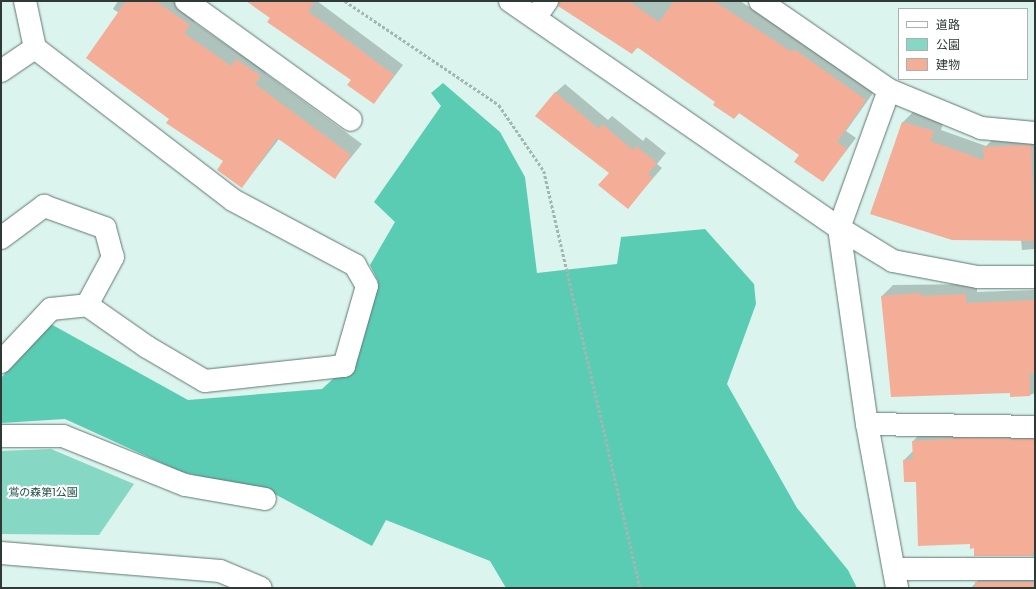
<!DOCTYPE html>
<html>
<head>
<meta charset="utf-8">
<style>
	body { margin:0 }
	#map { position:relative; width:1036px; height:589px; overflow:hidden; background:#dbf4ed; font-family:Poppins,"Noto Sans JP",sans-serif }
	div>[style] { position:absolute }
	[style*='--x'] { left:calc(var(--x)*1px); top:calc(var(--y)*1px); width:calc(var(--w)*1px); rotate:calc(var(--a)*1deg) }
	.green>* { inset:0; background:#86d7c3 }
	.forest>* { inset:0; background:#5accb3 }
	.shadow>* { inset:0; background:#0003 }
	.building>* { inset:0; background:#f4ae98; transform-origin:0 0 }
	.path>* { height:2.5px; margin-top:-1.25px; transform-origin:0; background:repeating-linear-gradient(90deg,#a3b7b1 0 3px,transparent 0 5px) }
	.roads { filter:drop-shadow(0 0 1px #617771) drop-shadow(0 0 1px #617771) }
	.minor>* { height:22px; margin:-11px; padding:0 11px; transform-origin:11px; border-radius:11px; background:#fff }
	span { translate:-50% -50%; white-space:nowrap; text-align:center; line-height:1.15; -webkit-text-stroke:4px #fff; paint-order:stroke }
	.park-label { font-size:11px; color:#215247 }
	.frame { position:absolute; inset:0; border:2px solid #2f3936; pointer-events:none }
	.legend { position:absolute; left:898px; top:8px; width:130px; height:72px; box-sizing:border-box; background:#fff; border:1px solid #acb0af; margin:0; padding:5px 7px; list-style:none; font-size:12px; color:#2f3936 }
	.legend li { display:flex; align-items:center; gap:8px; height:20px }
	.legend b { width:20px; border:1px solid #acb0af }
</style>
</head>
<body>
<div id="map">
	<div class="green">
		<i style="clip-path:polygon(51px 449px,134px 484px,99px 535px,1px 534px,1px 451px)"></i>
	</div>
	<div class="forest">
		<i style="clip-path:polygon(443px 83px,500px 132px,525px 177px,537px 273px,617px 264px,621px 237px,705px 229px,754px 284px,756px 304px,727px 384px,797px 508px,848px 570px,857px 588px,506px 588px,490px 561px,386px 520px,372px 546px,269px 491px,181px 472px,65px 419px,1px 423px,1px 378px,49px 323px,188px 400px,322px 389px,356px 358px,378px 281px,370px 265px,395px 222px,374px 202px,441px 106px,431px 93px)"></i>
	</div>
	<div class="shadow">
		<i style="clip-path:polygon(118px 1px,180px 1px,200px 14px,194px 22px,241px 55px,248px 49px,271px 65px,265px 73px,362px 144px,335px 177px,279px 139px,242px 187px,224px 161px,171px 118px,130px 90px,132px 88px,119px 13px,113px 9px)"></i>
		<i style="clip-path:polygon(249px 1px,317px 1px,403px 65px,374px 103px,352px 79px)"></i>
		<i style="clip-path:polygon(574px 1px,740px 1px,876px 89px,846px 131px,856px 138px,823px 181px,800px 155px,740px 112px,734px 118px,717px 102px,638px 47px,632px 53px)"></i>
		<i style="clip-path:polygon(565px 84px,608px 120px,612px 116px,643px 141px,646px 137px,666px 153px,657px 164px,662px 168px,627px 208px,610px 173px,555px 93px)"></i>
		<i style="clip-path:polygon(914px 111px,944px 120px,941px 130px,986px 146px,995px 137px,1035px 134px,1035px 249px,1022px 250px,1021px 240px,871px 213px,903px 122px)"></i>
		<i style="clip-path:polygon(977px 284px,977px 292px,1035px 290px,1035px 393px,1030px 395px,1011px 392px,892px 395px,882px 296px,893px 285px)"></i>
		<i style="clip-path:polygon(1035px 427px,1035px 556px,975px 556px,975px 547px,917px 481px,904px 460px,914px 450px,913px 441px,924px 430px)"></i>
		<i style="clip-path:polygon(986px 571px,1035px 571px,1035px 588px,971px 588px)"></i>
	</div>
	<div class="building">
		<i style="clip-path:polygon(126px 1px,156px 1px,190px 25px,184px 33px,231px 66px,236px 59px,261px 76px,255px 84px,351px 155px,335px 179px,277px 138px,242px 188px,217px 170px,223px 161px,166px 123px,169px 119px,86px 58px)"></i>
		<i style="clip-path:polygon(246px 1px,315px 1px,308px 11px,394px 75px,374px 104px,347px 85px,351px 80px,267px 22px,270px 18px)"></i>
		<i style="clip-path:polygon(559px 1px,629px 1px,659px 22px,674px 1px,714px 1px,792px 52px,794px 49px,866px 100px,837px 142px,847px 149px,823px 182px,794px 162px,799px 155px,739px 113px,734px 119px,713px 105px,715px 102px,637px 47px,632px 54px,558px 6px)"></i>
		<i style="clip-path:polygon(555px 92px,599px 129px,602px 124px,633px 150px,636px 146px,657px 163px,648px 174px,653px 178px,628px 209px,598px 185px,609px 173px,535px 116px)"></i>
		<i style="clip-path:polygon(902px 122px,934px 131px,930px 141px,984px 160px,983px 147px,1031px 145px,1035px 241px,952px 240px,870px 214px)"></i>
		<i style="clip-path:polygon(921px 293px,921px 296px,966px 294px,966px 303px,1035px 300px,1035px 373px,1030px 373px,1030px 396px,1010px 397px,1010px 393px,891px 397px,881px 296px)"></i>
		<i style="clip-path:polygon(968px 438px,1035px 439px,1035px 552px,1032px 552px,1032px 556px,974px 556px,974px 548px,970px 549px,970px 544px,918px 546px,916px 482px,904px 482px,903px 460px,913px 459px,912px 441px)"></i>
		<i style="left:975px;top:582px;width:58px;height:6px"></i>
	</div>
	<div class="path">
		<i style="--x:345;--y:1;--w:186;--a:34"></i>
		<i style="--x:499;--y:105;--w:80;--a:55.7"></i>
		<i style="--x:544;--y:171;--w:428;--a:77"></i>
	</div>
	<div class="roads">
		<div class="minor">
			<i style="--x:186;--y:1;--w:203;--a:35.8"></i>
			<i style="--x:510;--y:1;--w:400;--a:34.6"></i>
			<i style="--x:839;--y:228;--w:63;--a:31.4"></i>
			<i style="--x:893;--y:261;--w:86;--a:10.7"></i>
			<i style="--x:978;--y:277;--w:57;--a:0"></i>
			<i style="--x:760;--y:1;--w:157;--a:34.6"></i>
			<i style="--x:889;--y:90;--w:100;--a:22.4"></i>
			<i style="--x:981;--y:128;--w:54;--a:5.3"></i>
			<i style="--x:535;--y:18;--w:21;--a:-55"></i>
			<i style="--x:1;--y:71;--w:41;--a:-34.1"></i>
			<i style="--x:889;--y:90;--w:147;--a:109.9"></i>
			<i style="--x:839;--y:228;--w:198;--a:81.9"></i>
			<i style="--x:867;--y:424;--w:167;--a:79.6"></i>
			<i style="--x:1;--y:238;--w:54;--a:-36.7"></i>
			<i style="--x:44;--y:206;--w:65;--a:19.8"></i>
			<i style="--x:105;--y:228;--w:30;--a:75"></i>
			<i style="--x:113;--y:257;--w:55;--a:118.4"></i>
			<i style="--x:1;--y:362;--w:73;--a:-46.7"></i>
			<i style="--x:51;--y:309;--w:36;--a:-6"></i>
			<i style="--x:87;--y:305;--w:73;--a:35"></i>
			<i style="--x:147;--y:347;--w:67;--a:30.4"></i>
			<i style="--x:205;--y:381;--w:140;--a:-6.2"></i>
			<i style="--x:344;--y:366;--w:83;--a:-74"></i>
			<i style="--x:367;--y:286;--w:24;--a:-120"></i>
			<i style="--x:355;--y:265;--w:138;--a:-152"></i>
			<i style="--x:233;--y:200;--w:250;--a:-142.5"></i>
			<i style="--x:35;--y:48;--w:48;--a:-102"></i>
			<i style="--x:867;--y:424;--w:168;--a:1"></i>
			<i style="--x:1;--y:436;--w:62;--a:0"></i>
			<i style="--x:63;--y:436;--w:131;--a:21.9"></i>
			<i style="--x:185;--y:485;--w:81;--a:9.9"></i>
			<i style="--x:1;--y:553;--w:220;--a:4.7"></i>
			<i style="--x:220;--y:571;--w:44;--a:22.5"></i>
			<i style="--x:894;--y:569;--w:141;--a:0"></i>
		</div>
	</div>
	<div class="park-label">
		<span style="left:43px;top:492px">鴬の森第1公園</span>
	</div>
	<div class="frame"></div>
	<ul class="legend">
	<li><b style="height:5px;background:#fff"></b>道路</li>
	<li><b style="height:11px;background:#86d7c3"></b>公園</li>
	<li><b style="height:11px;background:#f4ae98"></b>建物</li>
	</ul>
</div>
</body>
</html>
